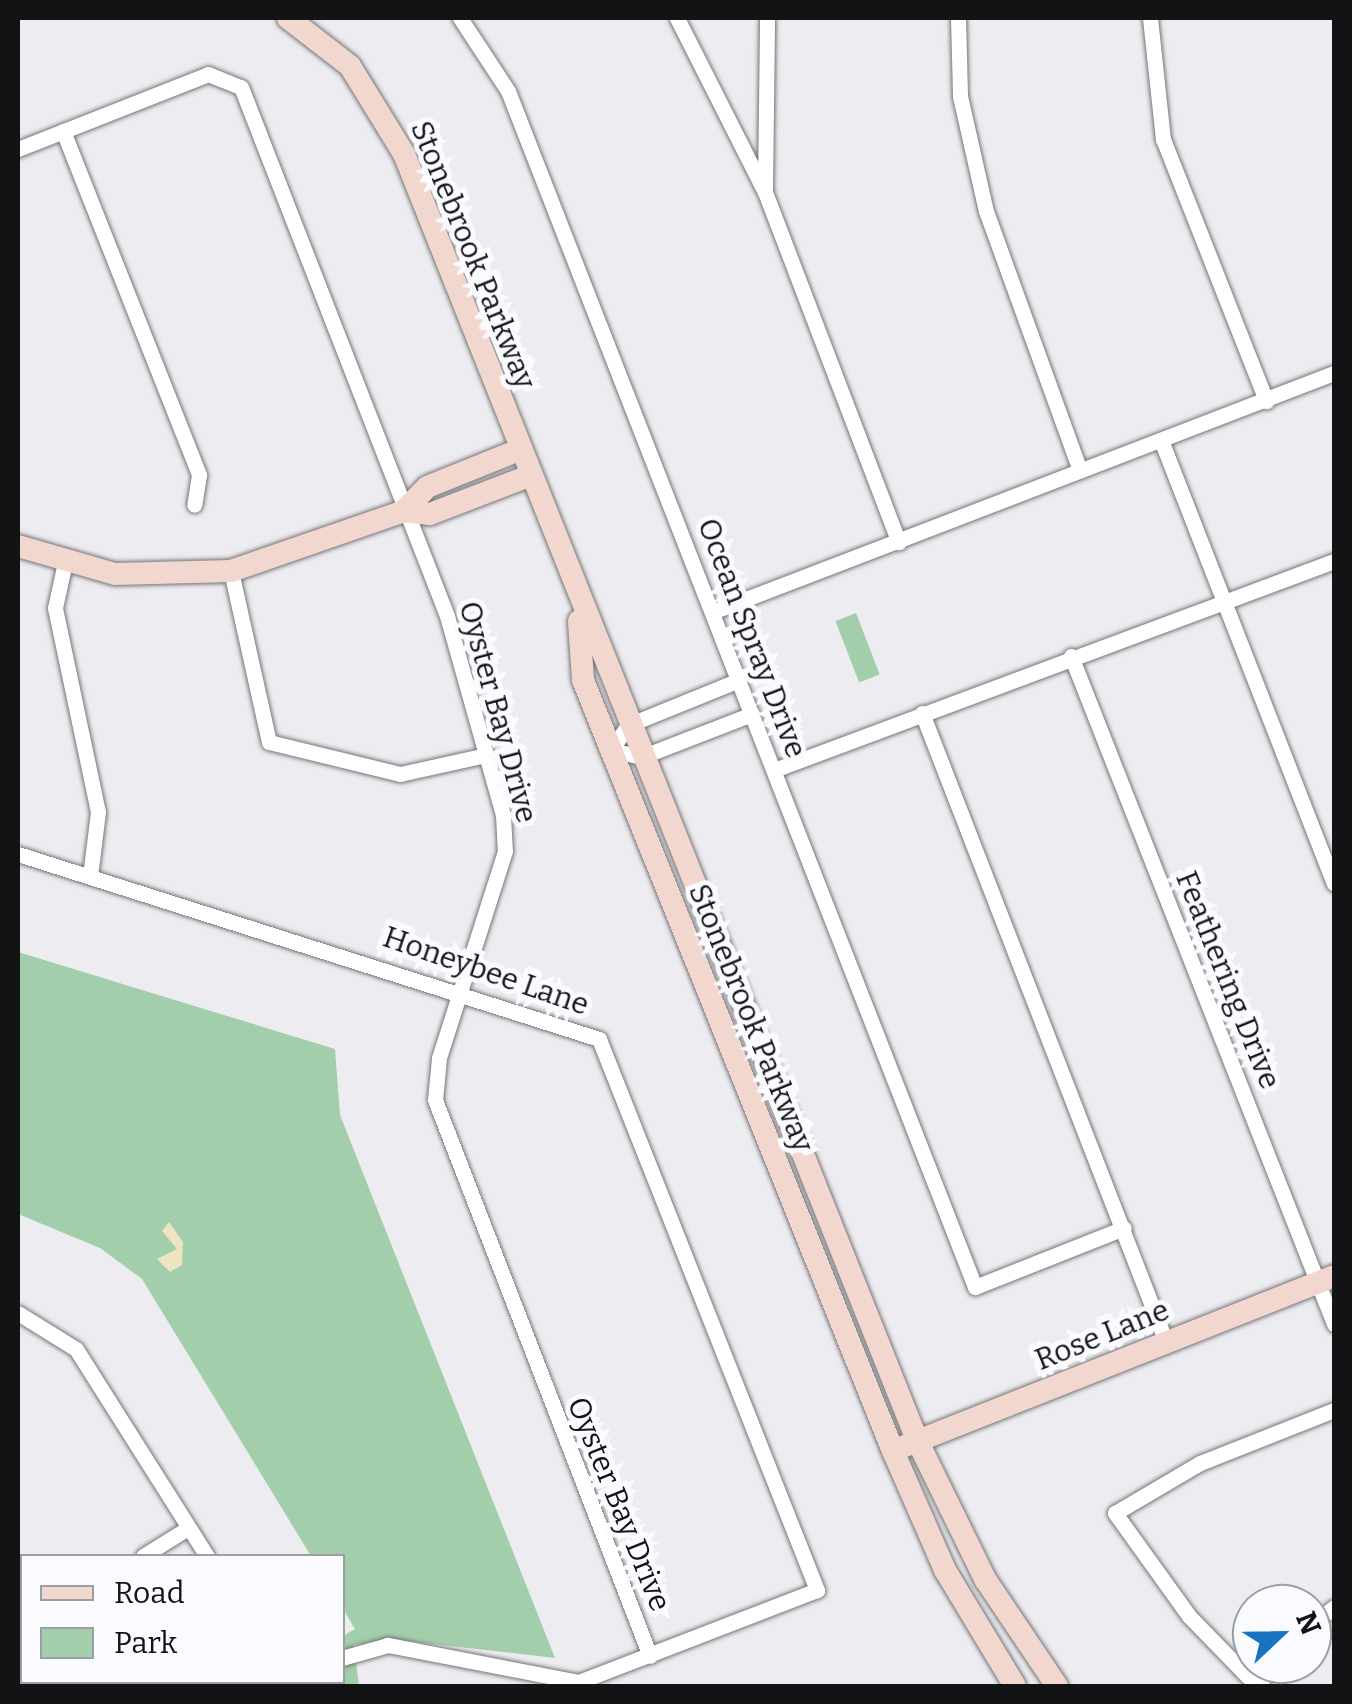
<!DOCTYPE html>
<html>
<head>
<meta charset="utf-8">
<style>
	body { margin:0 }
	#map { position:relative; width:1352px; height:1704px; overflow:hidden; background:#ededf1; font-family:Bitter,serif }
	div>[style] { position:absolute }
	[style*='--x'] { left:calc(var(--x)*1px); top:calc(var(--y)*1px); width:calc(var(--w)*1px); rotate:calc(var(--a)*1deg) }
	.green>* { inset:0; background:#a3ceab; transform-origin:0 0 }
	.sand>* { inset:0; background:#eee4bf }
	.roads { filter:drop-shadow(0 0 2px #757579) drop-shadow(0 0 2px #757579) }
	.street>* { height:15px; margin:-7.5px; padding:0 7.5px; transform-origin:7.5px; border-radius:7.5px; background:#fff }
	.secondary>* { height:22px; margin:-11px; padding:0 11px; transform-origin:11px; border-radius:11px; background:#f2d7ce }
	span { translate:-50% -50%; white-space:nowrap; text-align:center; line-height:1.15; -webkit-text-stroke:10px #fafbff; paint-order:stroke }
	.street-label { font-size:30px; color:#121314 }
	.frame { position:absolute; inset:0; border:20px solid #121314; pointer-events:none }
	.legend { position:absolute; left:20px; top:1554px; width:325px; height:130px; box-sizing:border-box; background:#fafbff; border:2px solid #9d9ea1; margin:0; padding:12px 18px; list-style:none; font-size:30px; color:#121314 }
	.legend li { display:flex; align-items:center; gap:20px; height:50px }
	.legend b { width:50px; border:2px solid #9d9ea1 }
	.north { position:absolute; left:1232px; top:1584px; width:100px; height:100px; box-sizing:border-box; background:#fafbff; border:2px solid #9d9ea1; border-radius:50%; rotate:68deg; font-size:28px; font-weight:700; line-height:40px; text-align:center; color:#121314 }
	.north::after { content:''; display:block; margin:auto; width:35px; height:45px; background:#1674c0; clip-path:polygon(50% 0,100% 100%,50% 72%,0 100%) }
</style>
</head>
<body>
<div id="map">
	<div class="green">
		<i style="left:856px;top:613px;width:66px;height:22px;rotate:69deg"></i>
		<i style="clip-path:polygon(18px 952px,335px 1049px,340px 1115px,555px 1658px,389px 1639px,354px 1645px,359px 1686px,313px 1686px,342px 1682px,343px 1636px,355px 1629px,343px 1609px,342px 1556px,311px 1556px,142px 1279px,100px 1248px,18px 1214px)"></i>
	</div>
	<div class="sand">
		<i style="clip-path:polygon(169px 1222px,183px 1242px,182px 1265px,170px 1272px,157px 1259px,177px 1249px,162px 1231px)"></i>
	</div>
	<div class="roads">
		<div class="street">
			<i style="--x:460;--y:18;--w:87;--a:56.7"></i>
			<i style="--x:508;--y:91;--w:1284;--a:68.67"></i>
			<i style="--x:975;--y:1287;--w:160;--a:-21.6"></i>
			<i style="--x:677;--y:18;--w:195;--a:63.2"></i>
			<i style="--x:765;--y:192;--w:375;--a:69.1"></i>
			<i style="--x:958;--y:18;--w:78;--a:88.5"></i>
			<i style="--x:960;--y:96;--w:118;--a:77.3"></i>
			<i style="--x:986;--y:211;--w:276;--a:70.1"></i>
			<i style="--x:1150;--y:18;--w:122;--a:83.9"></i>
			<i style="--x:1163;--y:139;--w:282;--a:68.5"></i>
			<i style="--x:63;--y:131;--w:370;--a:68.4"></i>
			<i style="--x:199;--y:475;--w:30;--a:99"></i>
			<i style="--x:18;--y:149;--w:204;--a:-21.5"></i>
			<i style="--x:208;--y:74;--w:35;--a:22"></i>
			<i style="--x:241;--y:87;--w:568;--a:68.72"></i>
			<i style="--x:447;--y:616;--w:207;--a:74.3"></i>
			<i style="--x:503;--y:815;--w:36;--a:87"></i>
			<i style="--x:505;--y:851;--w:217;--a:107.7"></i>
			<i style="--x:439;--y:1058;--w:42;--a:95.4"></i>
			<i style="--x:435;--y:1100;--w:596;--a:68.86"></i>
			<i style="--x:765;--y:188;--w:170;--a:-89.3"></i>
			<i style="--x:1161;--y:440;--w:476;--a:68.7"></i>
			<i style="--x:65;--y:562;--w:47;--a:102.3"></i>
			<i style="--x:55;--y:608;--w:208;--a:78.1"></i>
			<i style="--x:98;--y:812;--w:64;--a:97.1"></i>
			<i style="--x:231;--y:571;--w:175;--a:77.5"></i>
			<i style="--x:269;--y:742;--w:135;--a:13.7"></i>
			<i style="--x:400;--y:774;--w:88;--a:-12.5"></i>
			<i style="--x:712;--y:612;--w:666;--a:-21.02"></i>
			<i style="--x:1071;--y:656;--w:718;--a:68.51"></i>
			<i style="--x:739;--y:680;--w:120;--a:157.9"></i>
			<i style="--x:628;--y:725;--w:30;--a:124"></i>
			<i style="--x:611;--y:750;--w:31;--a:13"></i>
			<i style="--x:641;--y:757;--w:119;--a:-21.2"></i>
			<i style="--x:922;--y:713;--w:675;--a:68.8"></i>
			<i style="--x:774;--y:770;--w:598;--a:-20.47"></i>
			<i style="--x:18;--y:854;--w:610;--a:17.66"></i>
			<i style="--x:599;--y:1039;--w:593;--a:68.41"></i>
			<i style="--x:817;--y:1590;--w:255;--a:158.9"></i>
			<i style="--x:579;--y:1682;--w:195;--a:-169"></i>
			<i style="--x:388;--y:1645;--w:48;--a:164.2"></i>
			<i style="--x:18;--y:1313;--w:68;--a:31.8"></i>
			<i style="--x:76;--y:1349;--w:245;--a:57.7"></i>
			<i style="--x:143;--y:1556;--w:53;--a:-31.9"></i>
			<i style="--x:1312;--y:1625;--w:28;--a:-39"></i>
			<i style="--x:34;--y:1686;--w:4;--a:-63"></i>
			<i style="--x:280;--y:1686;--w:9;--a:-27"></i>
			<i style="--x:1256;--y:1686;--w:30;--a:-48"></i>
			<i style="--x:1257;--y:1686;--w:98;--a:-134.2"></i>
			<i style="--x:1189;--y:1616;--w:127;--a:-125.7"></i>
			<i style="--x:1115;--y:1513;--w:99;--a:-30.5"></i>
			<i style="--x:1200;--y:1463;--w:144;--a:-21.6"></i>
		</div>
		<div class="secondary">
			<i style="--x:288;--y:18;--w:78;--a:37.7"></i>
			<i style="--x:350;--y:66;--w:103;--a:58.5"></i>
			<i style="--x:404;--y:154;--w:1385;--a:68.25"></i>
			<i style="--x:917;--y:1440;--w:155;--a:63.9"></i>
			<i style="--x:985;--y:1579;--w:129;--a:56.1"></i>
			<i style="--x:404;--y:511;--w:26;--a:7"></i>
			<i style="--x:430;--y:514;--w:106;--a:-21"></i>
			<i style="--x:18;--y:546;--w:101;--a:16.1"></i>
			<i style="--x:115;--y:574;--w:116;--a:-1.5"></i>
			<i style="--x:231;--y:571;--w:183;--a:-19.1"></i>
			<i style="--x:404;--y:511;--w:33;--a:-46"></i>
			<i style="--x:427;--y:487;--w:99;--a:-21.9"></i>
			<i style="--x:579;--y:621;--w:59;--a:86.1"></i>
			<i style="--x:583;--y:680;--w:831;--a:68.1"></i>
			<i style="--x:893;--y:1451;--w:130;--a:66.4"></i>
			<i style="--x:945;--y:1570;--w:135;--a:58.9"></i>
			<i style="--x:905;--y:1446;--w:461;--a:-21.6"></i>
		</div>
	</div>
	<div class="street-label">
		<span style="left:473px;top:255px;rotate:68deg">Stonebrook Parkway</span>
		<span style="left:752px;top:638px;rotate:69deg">Ocean Spray Drive</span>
		<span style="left:498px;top:712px;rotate:75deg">Oyster Bay Drive</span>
		<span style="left:486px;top:971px;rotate:19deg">Honeybee Lane</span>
		<span style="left:1228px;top:980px;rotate:68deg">Feathering Drive</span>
		<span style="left:751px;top:1018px;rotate:68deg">Stonebrook Parkway</span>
		<span style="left:1102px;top:1335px;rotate:-22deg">Rose Lane</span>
		<span style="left:619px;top:1504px;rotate:68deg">Oyster Bay Drive</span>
	</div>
	<div class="frame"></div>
	<ul class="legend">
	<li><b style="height:12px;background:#f2d7ce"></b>Road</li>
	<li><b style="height:28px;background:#a3ceab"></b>Park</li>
	</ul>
	<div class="north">N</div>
</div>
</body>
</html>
